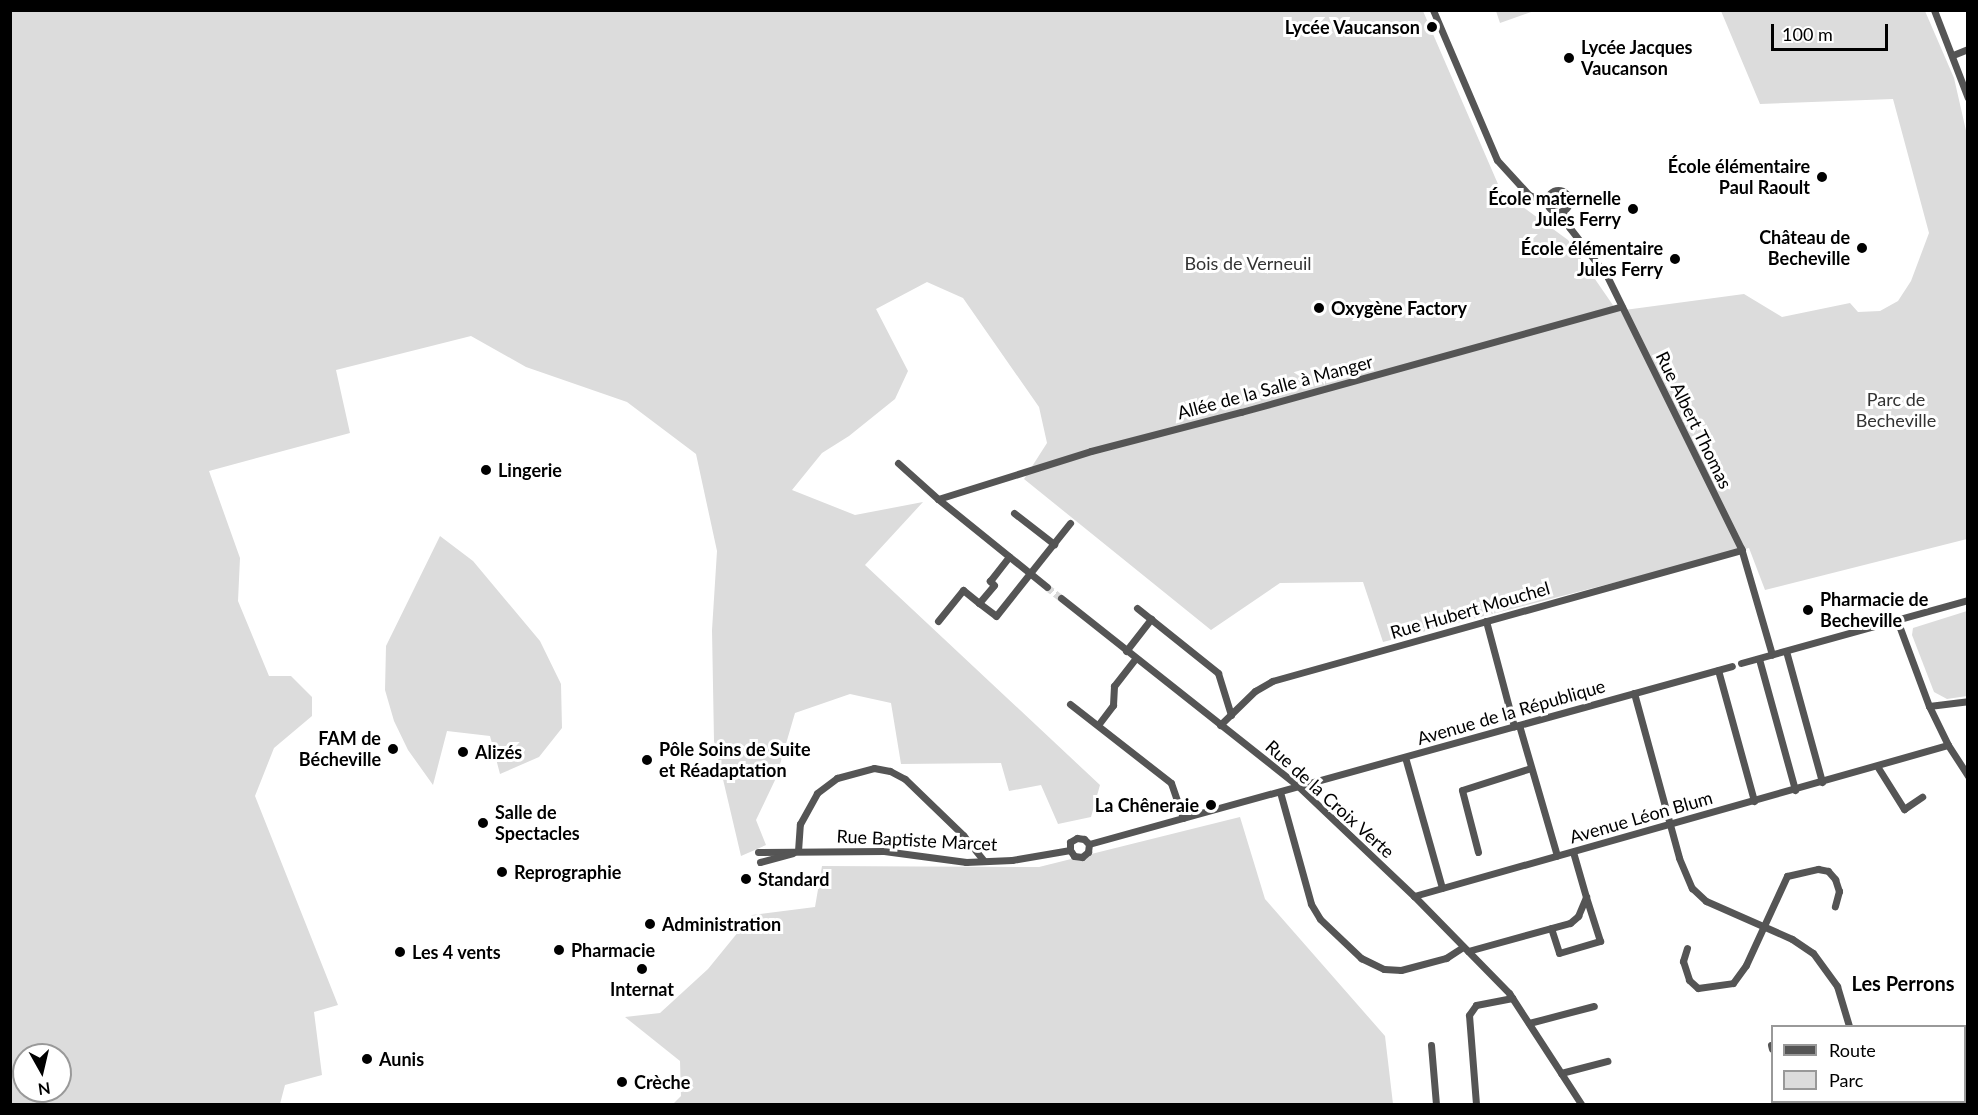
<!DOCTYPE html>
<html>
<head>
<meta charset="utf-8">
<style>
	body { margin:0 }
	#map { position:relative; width:1978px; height:1115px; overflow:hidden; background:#fff; font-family:Lato,sans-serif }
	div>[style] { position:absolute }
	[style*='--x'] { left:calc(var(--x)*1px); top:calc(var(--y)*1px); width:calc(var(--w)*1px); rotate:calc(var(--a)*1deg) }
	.green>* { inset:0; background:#dcdcdc }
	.street-tunnel>* { height:7px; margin-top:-3.5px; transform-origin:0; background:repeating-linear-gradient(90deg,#d9d9d9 0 7px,transparent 0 10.5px) }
	.street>* { height:7px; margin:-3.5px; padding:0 3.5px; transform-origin:3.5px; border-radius:3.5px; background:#555 }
	.street>.ring { margin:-3.5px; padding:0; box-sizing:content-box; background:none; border:7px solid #555; border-radius:50% }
	.dots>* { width:16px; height:16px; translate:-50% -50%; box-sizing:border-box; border:3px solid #fff; border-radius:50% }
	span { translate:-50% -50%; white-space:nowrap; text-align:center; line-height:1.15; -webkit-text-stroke:6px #fff; paint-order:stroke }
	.poi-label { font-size:18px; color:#000; font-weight:700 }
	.right { translate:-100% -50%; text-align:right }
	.left { translate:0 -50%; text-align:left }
	.park-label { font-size:18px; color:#333 }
	.street-label { font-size:18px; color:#000 }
	.neighbourhood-label { font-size:20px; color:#000; font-weight:700 }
	.frame { position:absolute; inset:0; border:12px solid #000; pointer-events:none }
	.legend { position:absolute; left:1771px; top:1025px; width:195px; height:78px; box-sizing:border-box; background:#fff; border:2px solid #999; margin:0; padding:8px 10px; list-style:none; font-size:18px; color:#000 }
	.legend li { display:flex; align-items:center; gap:12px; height:30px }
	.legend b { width:30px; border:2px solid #999 }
	.north { position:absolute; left:12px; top:1043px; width:60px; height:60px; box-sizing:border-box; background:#fff; border:2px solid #999; border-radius:50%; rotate:172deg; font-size:16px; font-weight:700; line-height:24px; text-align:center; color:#000 }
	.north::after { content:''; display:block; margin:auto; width:21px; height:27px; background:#000; clip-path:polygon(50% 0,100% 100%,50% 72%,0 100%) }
	.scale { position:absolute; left:1771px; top:24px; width:117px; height:27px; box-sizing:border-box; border:3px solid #000; border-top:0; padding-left:8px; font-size:18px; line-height:21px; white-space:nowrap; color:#000; -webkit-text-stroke:4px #fff; paint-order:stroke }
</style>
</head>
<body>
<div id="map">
	<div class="green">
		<i style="clip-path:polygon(evenodd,10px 11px,1423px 11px,1501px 191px,1568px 240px,1617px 311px,1744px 294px,1782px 317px,1850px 303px,1858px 312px,1880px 311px,1898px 301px,1911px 281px,1929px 233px,1893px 99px,1760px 104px,1721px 11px,1925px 11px,1954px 78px,1967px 135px,1967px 539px,1765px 590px,1749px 548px,1383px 642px,1363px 582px,1280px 583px,1211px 630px,1024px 479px,1047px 443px,1039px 407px,963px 298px,927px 282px,876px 309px,908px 371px,895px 399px,849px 436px,822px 453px,792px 490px,855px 515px,923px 502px,865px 565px,1100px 785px,1091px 817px,1058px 824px,1041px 785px,1009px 791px,1001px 763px,901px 764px,891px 703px,850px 694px,795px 713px,776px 778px,756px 820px,766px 845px,741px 856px,714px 741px,712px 630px,717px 551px,696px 454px,627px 402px,526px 367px,471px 336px,336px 370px,350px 433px,209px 471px,240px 558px,238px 601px,269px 676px,291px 676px,312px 697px,312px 716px,274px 748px,255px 796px,338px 1005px,314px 1012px,322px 1075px,285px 1085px,280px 1104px,11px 1104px,10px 11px,24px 1055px,60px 1055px,60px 1091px,24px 1091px,24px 1055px)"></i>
		<i style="clip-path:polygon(1496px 11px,1534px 11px,1500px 23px)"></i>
		<i style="clip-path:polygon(440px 536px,473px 561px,540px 641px,561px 684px,562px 728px,539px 757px,500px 774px,490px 736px,447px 731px,433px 785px,408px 750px,394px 721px,385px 690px,386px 646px)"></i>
		<i style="clip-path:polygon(1967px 611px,1967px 696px,1947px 699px,1934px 692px,1912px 635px,1913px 628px)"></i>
		<i style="clip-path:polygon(1240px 817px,1265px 899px,1385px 1036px,1393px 1104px,673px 1104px,681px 1096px,680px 1061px,625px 1017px,660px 1013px,708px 969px,752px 915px,815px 907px,822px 866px,1039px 867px)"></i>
	</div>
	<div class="street-tunnel">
		<i style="--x:1047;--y:587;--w:18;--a:38"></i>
	</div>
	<div class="street">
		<i style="--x:1433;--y:10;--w:163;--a:66.9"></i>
		<i style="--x:1497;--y:160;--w:47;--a:47.6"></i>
		<i style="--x:1529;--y:195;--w:19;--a:18"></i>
		<i style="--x:1934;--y:10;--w:94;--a:68.9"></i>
		<i style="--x:1953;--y:55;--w:16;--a:-22"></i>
		<i class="ring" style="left:1547px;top:190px;width:15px;height:15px"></i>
		<i style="--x:1562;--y:211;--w:17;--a:66"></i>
		<i style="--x:1569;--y:227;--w:62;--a:52.2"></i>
		<i style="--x:1607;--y:276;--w:303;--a:63.8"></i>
		<i style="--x:1741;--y:548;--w:111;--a:73.8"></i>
		<i style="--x:898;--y:463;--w:54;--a:42"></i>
		<i style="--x:938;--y:499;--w:140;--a:38.9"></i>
		<i style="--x:938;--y:499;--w:160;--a:-17.4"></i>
		<i style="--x:1091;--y:451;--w:155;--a:-14.6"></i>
		<i style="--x:1241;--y:412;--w:395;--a:-15.5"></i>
		<i style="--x:1014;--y:513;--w:51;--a:37.8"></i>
		<i style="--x:1061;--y:598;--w:303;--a:38.4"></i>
		<i style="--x:1298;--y:786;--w:160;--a:43.5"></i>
		<i style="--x:1414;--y:896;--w:136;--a:45.6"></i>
		<i style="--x:1509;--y:993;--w:132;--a:57"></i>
		<i style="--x:979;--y:603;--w:21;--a:37"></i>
		<i style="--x:996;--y:616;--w:119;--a:-51.5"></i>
		<i style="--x:1137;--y:608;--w:104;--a:38.7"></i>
		<i style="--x:1218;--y:673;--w:44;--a:72.8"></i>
		<i style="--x:1897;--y:620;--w:92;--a:69.6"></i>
		<i style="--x:1929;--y:706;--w:43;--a:64"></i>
		<i style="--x:1948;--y:745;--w:37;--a:57"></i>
		<i style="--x:938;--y:621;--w:40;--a:-51"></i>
		<i style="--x:963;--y:590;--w:21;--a:39"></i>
		<i style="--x:979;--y:603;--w:23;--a:-50"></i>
		<i style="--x:994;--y:585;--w:6;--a:-135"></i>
		<i style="--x:990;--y:581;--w:31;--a:-52"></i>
		<i style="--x:1486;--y:621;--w:109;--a:75.1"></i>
		<i style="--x:1126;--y:651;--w:41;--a:-52"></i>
		<i style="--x:1786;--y:651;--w:136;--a:74.6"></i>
		<i style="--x:1759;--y:659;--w:136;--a:74.6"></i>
		<i style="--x:1741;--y:663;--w:236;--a:-15.5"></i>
		<i style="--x:1718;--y:670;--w:136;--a:74.6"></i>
		<i style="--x:1634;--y:693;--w:171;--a:74.7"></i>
		<i style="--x:1679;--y:858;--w:33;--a:67"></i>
		<i style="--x:1692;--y:888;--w:19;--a:43"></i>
		<i style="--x:1706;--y:901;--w:94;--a:23.8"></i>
		<i style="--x:1792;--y:939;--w:25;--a:34"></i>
		<i style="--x:1813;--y:953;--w:41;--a:54"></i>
		<i style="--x:1837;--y:986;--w:42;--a:73.3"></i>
		<i style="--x:1070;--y:704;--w:128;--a:38"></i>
		<i style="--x:1171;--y:783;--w:37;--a:71"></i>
		<i style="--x:1929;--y:706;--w:39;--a:-7"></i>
		<i style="--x:1098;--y:725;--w:25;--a:-53"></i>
		<i style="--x:1113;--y:705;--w:19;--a:-87"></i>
		<i style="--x:1114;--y:686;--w:34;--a:-52"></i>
		<i style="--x:1220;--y:725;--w:49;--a:-44.2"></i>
		<i style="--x:1255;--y:691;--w:20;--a:-30"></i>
		<i style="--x:1272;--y:681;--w:488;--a:-15.6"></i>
		<i style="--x:1519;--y:725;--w:136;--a:73.8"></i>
		<i style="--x:1405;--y:757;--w:136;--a:74.2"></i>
		<i style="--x:1877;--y:766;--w:51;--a:57.9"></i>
		<i style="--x:1904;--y:809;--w:22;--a:-34"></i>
		<i style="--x:1280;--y:792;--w:116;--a:74.5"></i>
		<i style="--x:1311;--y:904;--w:17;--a:59"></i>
		<i style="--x:1320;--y:919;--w:57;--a:43.6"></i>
		<i style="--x:1361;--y:958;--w:25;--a:26"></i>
		<i style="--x:1384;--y:969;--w:17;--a:3"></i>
		<i style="--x:1401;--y:970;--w:47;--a:-14.9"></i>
		<i style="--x:1446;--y:958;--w:20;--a:-33"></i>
		<i style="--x:1089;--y:844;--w:667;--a:-15.47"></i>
		<i style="--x:1070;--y:850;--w:8;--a:-90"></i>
		<i style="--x:1070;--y:842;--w:8;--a:-30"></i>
		<i style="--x:1077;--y:838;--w:7;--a:8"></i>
		<i style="--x:1084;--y:839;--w:7;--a:45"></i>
		<i style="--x:1070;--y:850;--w:7;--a:56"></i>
		<i style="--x:1074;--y:856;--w:8;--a:7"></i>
		<i style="--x:1082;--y:857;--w:8;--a:-40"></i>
		<i style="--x:1088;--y:852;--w:8;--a:-83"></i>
		<i style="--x:798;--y:851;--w:27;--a:-86"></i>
		<i style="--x:800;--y:824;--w:35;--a:-61"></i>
		<i style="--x:817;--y:793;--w:25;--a:-37"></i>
		<i style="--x:837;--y:778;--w:38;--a:-15"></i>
		<i style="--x:874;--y:768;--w:16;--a:11"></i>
		<i style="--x:890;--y:771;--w:17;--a:28"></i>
		<i style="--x:905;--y:779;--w:81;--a:44"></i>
		<i style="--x:963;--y:835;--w:33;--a:51"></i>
		<i style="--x:758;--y:852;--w:126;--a:-0.5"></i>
		<i style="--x:884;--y:851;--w:83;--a:7.6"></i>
		<i style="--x:966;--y:862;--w:46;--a:-2.5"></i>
		<i style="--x:1012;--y:860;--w:59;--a:-9.8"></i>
		<i style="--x:1478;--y:852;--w:64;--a:-104.5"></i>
		<i style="--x:1462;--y:790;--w:72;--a:-17.7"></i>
		<i style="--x:760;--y:862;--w:34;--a:-15"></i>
		<i style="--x:1414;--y:896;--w:555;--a:-15.79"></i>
		<i style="--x:1551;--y:928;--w:26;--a:72"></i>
		<i style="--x:1559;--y:953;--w:43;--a:-16.3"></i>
		<i style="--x:1600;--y:941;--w:46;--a:-107.7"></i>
		<i style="--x:1687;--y:948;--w:14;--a:107"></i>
		<i style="--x:1683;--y:961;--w:20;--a:72"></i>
		<i style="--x:1689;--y:980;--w:12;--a:42"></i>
		<i style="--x:1698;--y:988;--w:35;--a:-8"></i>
		<i style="--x:1733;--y:983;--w:22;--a:-54"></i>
		<i style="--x:1746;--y:965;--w:98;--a:-65.3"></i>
		<i style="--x:1787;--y:876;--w:32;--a:-13"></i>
		<i style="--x:1818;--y:869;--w:10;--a:11"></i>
		<i style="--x:1828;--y:871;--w:11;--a:49"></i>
		<i style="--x:1835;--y:879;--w:13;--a:72"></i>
		<i style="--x:1839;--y:891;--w:16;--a:105"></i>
		<i style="--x:1468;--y:951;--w:106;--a:-15.4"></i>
		<i style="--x:1570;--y:923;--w:11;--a:-41"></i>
		<i style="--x:1578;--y:916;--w:21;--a:-67"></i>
		<i style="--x:1586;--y:897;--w:47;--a:-106.1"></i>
		<i style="--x:1529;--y:1023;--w:67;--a:-14.7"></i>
		<i style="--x:1431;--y:1045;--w:59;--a:85.2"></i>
		<i style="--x:1771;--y:1045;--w:4;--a:76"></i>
		<i style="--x:1561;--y:1073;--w:48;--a:-14.6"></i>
		<i style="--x:1794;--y:1102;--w:2;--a:63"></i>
		<i style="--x:1868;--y:1102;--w:2;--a:63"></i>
		<i style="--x:1476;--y:1104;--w:89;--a:-94.5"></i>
		<i style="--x:1469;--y:1015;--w:12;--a:-55"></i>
		<i style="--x:1476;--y:1005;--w:37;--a:-11"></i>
	</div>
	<div class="dots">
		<i style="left:1432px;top:27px;background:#000"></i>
		<i style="left:1569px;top:58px;background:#000"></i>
		<i style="left:1822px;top:177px;background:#000"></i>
		<i style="left:1633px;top:209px;background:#000"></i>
		<i style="left:1862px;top:248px;background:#000"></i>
		<i style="left:1675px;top:259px;background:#000"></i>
		<i style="left:1319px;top:308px;background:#000"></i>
		<i style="left:486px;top:470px;background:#000"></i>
		<i style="left:1808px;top:610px;background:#000"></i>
		<i style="left:393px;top:749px;background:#000"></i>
		<i style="left:463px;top:752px;background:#000"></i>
		<i style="left:647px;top:760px;background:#000"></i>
		<i style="left:1211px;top:805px;background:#000"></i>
		<i style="left:483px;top:823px;background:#000"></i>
		<i style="left:502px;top:872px;background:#000"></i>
		<i style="left:746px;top:879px;background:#000"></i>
		<i style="left:650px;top:924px;background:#000"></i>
		<i style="left:559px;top:950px;background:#000"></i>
		<i style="left:400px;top:952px;background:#000"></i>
		<i style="left:642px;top:969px;background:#000"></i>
		<i style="left:367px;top:1059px;background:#000"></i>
		<i style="left:622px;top:1082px;background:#000"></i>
	</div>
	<div class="poi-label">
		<span class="right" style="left:1420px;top:27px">Lycée Vaucanson</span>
		<span class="left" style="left:1581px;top:58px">Lycée Jacques<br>Vaucanson</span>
		<span class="right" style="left:1810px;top:177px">École élémentaire<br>Paul Raoult</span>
		<span class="right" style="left:1621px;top:209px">École maternelle<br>Jules Ferry</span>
		<span class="right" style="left:1850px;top:248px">Château de<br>Becheville</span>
		<span class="right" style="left:1663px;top:259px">École élémentaire<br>Jules Ferry</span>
		<span class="left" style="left:1331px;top:308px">Oxygène Factory</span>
		<span class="left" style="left:498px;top:470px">Lingerie</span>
		<span class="left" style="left:1820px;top:610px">Pharmacie de<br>Becheville</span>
		<span class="right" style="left:381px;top:749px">FAM de<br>Bécheville</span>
		<span class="left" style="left:659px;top:760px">Pôle Soins de Suite<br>et Réadaptation</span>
		<span class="left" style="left:475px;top:752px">Alizés</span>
		<span class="right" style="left:1199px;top:805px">La Chêneraie</span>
		<span class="left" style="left:495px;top:823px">Salle de<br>Spectacles</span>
		<span class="left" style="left:514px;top:872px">Reprographie</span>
		<span class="left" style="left:758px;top:879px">Standard</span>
		<span class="left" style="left:662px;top:924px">Administration</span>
		<span class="left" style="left:571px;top:950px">Pharmacie</span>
		<span class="left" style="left:412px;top:952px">Les 4 vents</span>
		<span style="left:642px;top:989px">Internat</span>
		<span class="left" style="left:379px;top:1059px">Aunis</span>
		<span class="left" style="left:634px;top:1082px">Crèche</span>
	</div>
	<div class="park-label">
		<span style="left:1248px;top:263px">Bois de Verneuil</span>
		<span style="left:1896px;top:410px">Parc de<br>Becheville</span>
	</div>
	<div class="street-label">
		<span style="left:1275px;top:387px;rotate:-15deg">Allée de la Salle à Manger</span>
		<span style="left:1694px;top:420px;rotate:64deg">Rue Albert Thomas</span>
		<span style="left:1470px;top:610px;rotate:-16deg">Rue Hubert Mouchel</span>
		<span style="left:1511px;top:712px;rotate:-16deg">Avenue de la République</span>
		<span style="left:1330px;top:799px;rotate:42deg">Rue de la Croix Verte</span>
		<span style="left:1641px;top:817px;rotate:-16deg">Avenue Léon Blum</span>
		<span style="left:917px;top:840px;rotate:3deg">Rue Baptiste Marcet</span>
	</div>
	<div class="neighbourhood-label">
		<span style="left:1903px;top:983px">Les Perrons</span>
	</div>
	<div class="frame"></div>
	<ul class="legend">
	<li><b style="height:8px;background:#555"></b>Route</li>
	<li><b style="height:16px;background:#dcdcdc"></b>Parc</li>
	</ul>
	<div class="north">N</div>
	<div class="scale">100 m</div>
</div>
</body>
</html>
